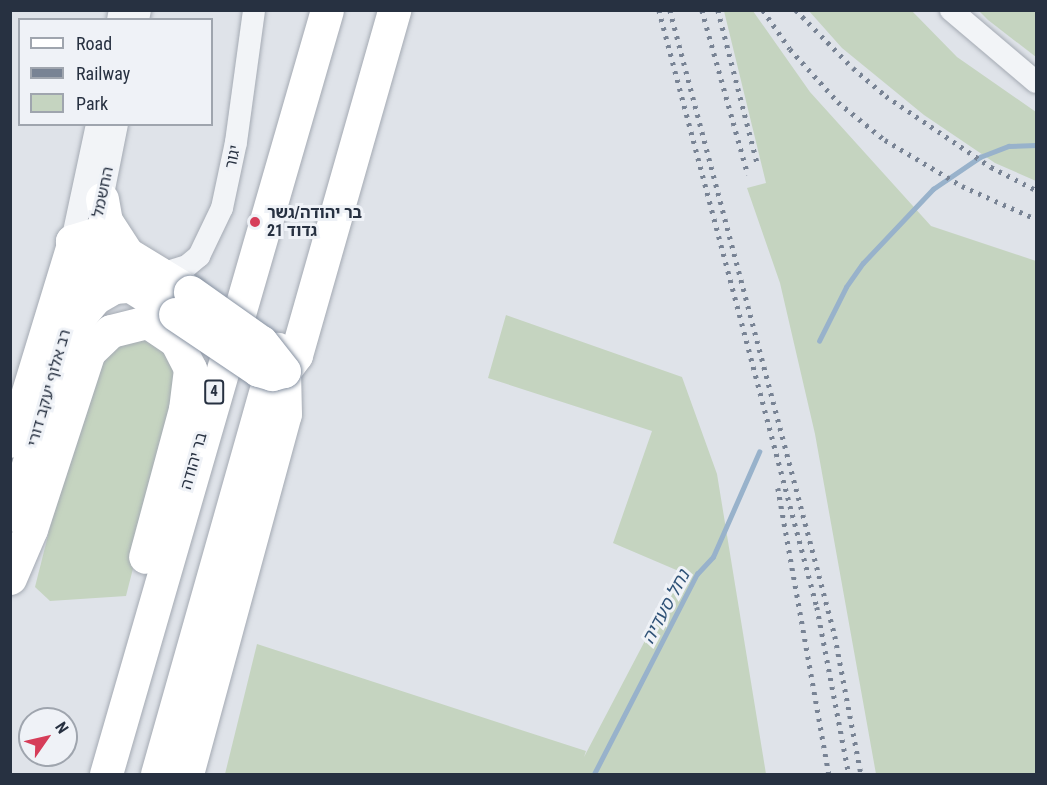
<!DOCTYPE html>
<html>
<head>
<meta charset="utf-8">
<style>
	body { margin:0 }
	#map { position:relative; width:1047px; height:785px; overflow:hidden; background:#dfe3e9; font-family:"Roboto Condensed","Noto Sans Hebrew",sans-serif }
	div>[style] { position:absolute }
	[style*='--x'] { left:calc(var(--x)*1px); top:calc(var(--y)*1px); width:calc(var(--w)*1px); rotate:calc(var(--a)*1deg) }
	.green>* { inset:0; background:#c5d4c0 }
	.stream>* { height:4.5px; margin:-2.25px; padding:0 2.25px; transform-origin:2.25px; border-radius:2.25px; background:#98b2cb }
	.roads { filter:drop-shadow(0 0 2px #a4aab3) drop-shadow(0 0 2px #a4aab3) }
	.minor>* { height:22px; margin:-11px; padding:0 11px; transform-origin:11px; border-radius:11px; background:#f2f4f7 }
	.major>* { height:28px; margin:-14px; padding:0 14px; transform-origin:14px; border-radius:14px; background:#fff }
	.highway>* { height:33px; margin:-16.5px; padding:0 16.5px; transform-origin:16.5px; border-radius:16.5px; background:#fff }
	.rail>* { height:4.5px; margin-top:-2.25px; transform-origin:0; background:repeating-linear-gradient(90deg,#788394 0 3px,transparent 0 9px) }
	.bridges { filter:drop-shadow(0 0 2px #8691a1) drop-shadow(0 0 2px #8691a1) }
	.highway-bridge>* { height:33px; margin:-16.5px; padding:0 16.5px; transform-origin:16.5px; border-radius:16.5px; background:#fff }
	.dots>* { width:16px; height:16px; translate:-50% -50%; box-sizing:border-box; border:3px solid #eff2f7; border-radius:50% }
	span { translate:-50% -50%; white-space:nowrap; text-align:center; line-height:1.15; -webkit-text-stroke:6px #eff2f7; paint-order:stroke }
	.shield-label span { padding:2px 4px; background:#eff2f7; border:2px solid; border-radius:4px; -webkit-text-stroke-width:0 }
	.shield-label { font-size:15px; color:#273141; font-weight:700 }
	.street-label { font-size:16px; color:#273141 }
	.poi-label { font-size:16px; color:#273141; font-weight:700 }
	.left { translate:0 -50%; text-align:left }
	.water-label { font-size:18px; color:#2f5277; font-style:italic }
	.frame { position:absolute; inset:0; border:12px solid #273141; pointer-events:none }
	.legend { position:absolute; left:18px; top:18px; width:195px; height:108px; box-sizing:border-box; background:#eff2f7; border:2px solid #9fa5ae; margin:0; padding:8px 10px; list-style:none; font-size:18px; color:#273141 }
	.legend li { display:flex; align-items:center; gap:12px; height:30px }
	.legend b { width:30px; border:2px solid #9fa5ae }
	.north { position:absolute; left:18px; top:707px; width:60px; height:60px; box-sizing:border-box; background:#eff2f7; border:2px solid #9fa5ae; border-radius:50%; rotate:56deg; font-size:16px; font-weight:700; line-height:24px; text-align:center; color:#273141 }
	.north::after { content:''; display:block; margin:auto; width:21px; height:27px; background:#d63d59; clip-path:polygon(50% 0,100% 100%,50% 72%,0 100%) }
</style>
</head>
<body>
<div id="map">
	<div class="green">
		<i style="clip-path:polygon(724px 11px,753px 11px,810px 92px,931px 226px,1036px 261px,1036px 774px,876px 774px,815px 434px,780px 283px,747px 188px,766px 183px)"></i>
		<i style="clip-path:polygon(809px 11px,912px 11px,957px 57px,1036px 112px,1036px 181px,995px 163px,924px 115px,842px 48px)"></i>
		<i style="clip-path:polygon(979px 11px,1036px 11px,1036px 57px,988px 20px)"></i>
		<i style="clip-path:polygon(506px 315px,682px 377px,717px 474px,766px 774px,225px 774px,257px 644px,586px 751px,584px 757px,681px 572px,613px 543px,652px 431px,488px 378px)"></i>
		<i style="clip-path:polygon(132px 328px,184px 366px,126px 596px,50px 601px,35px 587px,86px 385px,98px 350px)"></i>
	</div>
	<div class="stream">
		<i style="--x:819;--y:341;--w:60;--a:-63.4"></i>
		<i style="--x:846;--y:287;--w:29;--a:-55"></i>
		<i style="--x:863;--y:263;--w:102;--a:-46.6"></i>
		<i style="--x:933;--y:189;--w:57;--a:-34.2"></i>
		<i style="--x:980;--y:157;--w:31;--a:-21"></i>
		<i style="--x:1009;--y:146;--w:27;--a:-2"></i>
		<i style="--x:594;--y:774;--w:225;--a:-62.8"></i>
		<i style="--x:697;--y:574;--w:23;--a:-47"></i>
		<i style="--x:713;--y:557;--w:115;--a:-66.3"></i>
	</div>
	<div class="roads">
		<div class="minor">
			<i style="--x:951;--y:10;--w:111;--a:40.3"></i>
			<i style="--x:118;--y:20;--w:10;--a:-79"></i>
			<i style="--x:138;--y:20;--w:10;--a:-79"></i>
			<i style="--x:99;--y:214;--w:92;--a:-78.7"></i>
			<i style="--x:72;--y:241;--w:120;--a:-77.9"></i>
			<i style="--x:161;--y:274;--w:27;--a:-17"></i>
			<i style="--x:187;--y:266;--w:16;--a:-40"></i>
			<i style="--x:199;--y:256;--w:53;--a:-64.4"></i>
			<i style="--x:222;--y:208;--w:67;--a:-78"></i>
			<i style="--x:236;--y:142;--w:133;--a:-82.2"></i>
		</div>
		<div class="major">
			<i style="--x:10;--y:444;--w:212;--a:-73"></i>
			<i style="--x:10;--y:518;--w:270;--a:-73.2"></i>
		</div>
		<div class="highway">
			<i style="--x:102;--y:199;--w:22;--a:80"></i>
			<i style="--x:106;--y:221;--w:37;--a:57"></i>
			<i style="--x:175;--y:314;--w:103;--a:-147.7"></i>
			<i style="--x:88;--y:259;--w:24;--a:-132"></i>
			<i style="--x:72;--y:241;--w:24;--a:-17"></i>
			<i style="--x:95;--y:234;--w:111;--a:31.4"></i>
			<i style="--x:63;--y:337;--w:50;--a:-50.6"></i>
			<i style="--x:95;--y:298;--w:22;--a:-30"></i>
			<i style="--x:114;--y:287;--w:13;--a:-4"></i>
			<i style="--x:10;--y:578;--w:53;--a:-66.8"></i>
			<i style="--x:31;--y:529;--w:186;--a:-71.9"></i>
			<i style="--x:89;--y:352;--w:30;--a:-44"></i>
			<i style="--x:111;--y:331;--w:38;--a:-14"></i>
			<i style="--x:148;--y:322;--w:34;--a:34"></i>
			<i style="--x:176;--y:341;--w:31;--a:63"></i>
			<i style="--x:190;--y:369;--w:40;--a:97.1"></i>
			<i style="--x:185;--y:409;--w:153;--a:105.1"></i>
			<i style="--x:106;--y:774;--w:795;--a:-73.87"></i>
			<i style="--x:157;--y:774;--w:442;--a:-74.2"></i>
			<i style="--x:187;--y:774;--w:373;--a:-74.8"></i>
			<i style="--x:285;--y:414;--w:43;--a:-91.3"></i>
			<i style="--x:284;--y:371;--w:20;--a:-53"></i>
			<i style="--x:296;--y:355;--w:359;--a:-74.1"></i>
		</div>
	</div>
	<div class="rail">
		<i style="--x:659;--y:10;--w:618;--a:75.18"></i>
		<i style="--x:817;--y:607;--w:170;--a:79.2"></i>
		<i style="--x:670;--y:10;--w:647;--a:75.23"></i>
		<i style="--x:835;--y:636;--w:140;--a:79.3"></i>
		<i style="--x:702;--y:10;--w:171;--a:74.4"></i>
		<i style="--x:718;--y:10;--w:161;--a:75.6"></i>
		<i style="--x:763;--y:10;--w:47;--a:55.3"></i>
		<i style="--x:790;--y:49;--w:72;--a:47.8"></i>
		<i style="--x:838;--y:102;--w:60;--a:39"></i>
		<i style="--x:885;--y:140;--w:90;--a:30.9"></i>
		<i style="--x:962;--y:186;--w:81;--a:24"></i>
		<i style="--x:796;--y:10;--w:81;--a:45.5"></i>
		<i style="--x:853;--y:68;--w:43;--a:40.3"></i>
		<i style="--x:886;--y:96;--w:127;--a:34.1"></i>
		<i style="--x:991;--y:167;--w:51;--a:27.1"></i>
		<i style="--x:778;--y:488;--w:291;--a:79.9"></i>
	</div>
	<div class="bridges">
		<div class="highway-bridge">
			<i style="--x:175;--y:314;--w:100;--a:34"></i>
			<i style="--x:258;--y:370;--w:15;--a:16"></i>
			<i style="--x:272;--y:374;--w:12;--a:-14"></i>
			<i style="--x:284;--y:371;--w:37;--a:-128"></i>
			<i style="--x:261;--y:342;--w:87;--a:-144.8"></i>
		</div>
	</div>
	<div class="dots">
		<i style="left:255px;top:222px;background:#d63d59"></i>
	</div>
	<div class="shield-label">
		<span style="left:214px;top:392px">4</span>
	</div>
	<div class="street-label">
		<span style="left:233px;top:157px;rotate:-78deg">יגור</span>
		<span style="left:103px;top:192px;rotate:-78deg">החשמל</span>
		<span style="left:49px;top:388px;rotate:-74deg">רב אלוף יעקב דורי</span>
		<span style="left:194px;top:461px;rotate:-74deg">בר יהודה</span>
	</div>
	<div class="poi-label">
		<span class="left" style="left:267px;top:222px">בר יהודה/גשר<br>גדוד 21</span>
	</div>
	<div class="water-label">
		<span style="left:666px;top:607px;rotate:-62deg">נחל סעדיה</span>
	</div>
	<div class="frame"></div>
	<ul class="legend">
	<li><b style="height:8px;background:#fff"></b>Road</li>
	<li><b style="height:8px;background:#788394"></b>Railway</li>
	<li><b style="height:16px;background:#c5d4c0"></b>Park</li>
	</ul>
	<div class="north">N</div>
</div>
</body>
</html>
